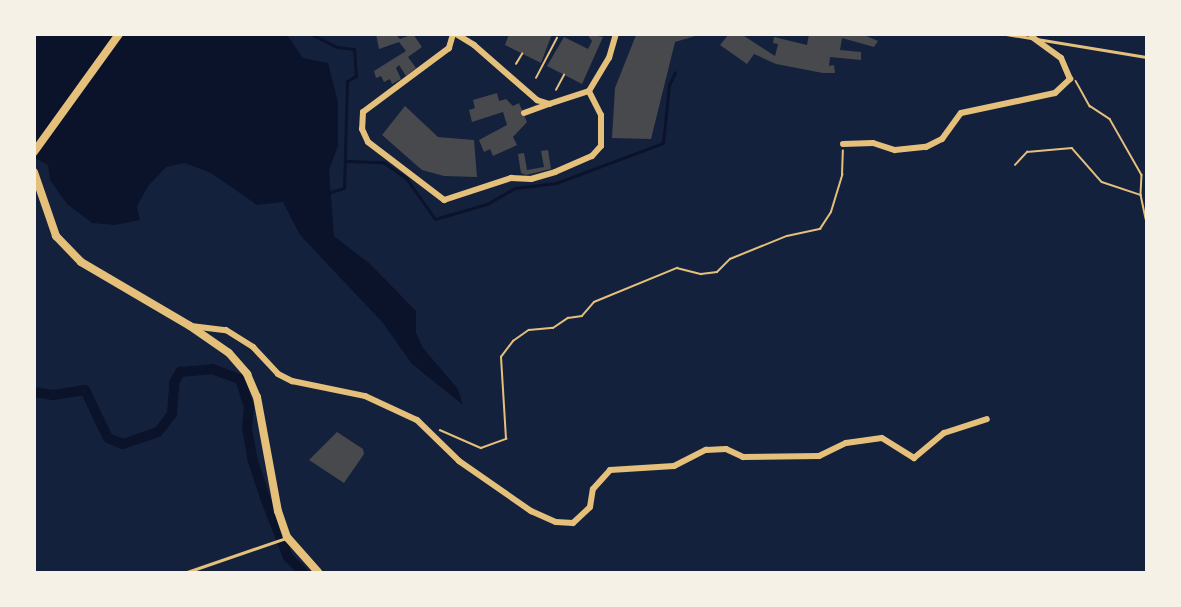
<!DOCTYPE html>
<html>
<head>
<meta charset="utf-8">
<style>
	body { margin:0 }
	#map { position:relative; width:1181px; height:607px; overflow:hidden; background:#14213d; font-family:"Playfair Display",serif }
	div>[style] { position:absolute }
	[style*='--x'] { left:calc(var(--x)*1px); top:calc(var(--y)*1px); width:calc(var(--w)*1px); rotate:calc(var(--a)*1deg) }
	.water>* { inset:0; background:#0b132b }
	.stream>* { height:3px; margin:-1.5px; padding:0 1.5px; transform-origin:1.5px; border-radius:1.5px; background:#0b132b }
	.canal>* { height:10px; margin:-5px; padding:0 5px; transform-origin:5px; border-radius:5px; background:#0b132b }
	.building>* { inset:0; background:#48494c }
	.path>* { height:1.5px; margin:-0.75px; padding:0 0.75px; transform-origin:0.75px; border-radius:0.75px; background:#e5c07b }
	.service>* { height:3px; margin:-1.5px; padding:0 1.5px; transform-origin:1.5px; border-radius:1.5px; background:#e5c07b }
	.minor>* { height:6px; margin:-3px; padding:0 3px; transform-origin:3px; border-radius:3px; background:#e5c07b }
	.tertiary>* { height:8px; margin:-4px; padding:0 4px; transform-origin:4px; border-radius:4px; background:#e5c07b }
	span { translate:-50% -50%; white-space:nowrap; text-align:center; line-height:1.15; -webkit-text-stroke:6px #f6f1e7; paint-order:stroke }
	.frame { position:absolute; inset:0; border:36px solid #f6f1e7; pointer-events:none }
</style>
</head>
<body>
<div id="map">
	<div class="water">
		<i style="clip-path:polygon(35px 35px,287px 35px,303px 58px,328px 63px,338px 102px,338px 146px,329px 170px,334px 236px,370px 264px,416px 311px,416px 333px,423px 348px,458px 389px,463px 405px,412px 364px,383px 323px,300px 235px,283px 202px,257px 205px,211px 173px,185px 163px,166px 167px,149px 185px,137px 206px,140px 220px,115px 225px,92px 223px,67px 204px,50px 180px,48px 165px,35px 158px)"></i>
	</div>
	<div class="stream">
		<i style="--x:311;--y:34;--w:29;--a:27"></i>
		<i style="--x:337;--y:47;--w:17;--a:7"></i>
		<i style="--x:354;--y:49;--w:27;--a:86"></i>
		<i style="--x:356;--y:76;--w:10;--a:151"></i>
		<i style="--x:347;--y:81;--w:107;--a:91.6"></i>
		<i style="--x:344;--y:188;--w:17;--a:163"></i>
		<i style="--x:347;--y:161;--w:36;--a:2"></i>
		<i style="--x:383;--y:162;--w:28;--a:35"></i>
		<i style="--x:406;--y:178;--w:50;--a:54.7"></i>
		<i style="--x:435;--y:219;--w:54;--a:-16.1"></i>
		<i style="--x:487;--y:204;--w:32;--a:-30"></i>
		<i style="--x:515;--y:188;--w:41;--a:-7"></i>
		<i style="--x:556;--y:183;--w:114;--a:-20.5"></i>
		<i style="--x:663;--y:143;--w:58;--a:-84.1"></i>
		<i style="--x:669;--y:85;--w:14;--a:-65"></i>
	</div>
	<div class="canal">
		<i style="--x:34;--y:392;--w:19;--a:9"></i>
		<i style="--x:53;--y:395;--w:32;--a:-9"></i>
		<i style="--x:85;--y:390;--w:53;--a:64.4"></i>
		<i style="--x:108;--y:438;--w:16;--a:22"></i>
		<i style="--x:123;--y:444;--w:37;--a:-19"></i>
		<i style="--x:158;--y:432;--w:23;--a:-52"></i>
		<i style="--x:172;--y:414;--w:31;--a:-86"></i>
		<i style="--x:174;--y:383;--w:13;--a:-61"></i>
		<i style="--x:180;--y:372;--w:32;--a:-5"></i>
		<i style="--x:212;--y:369;--w:30;--a:20"></i>
		<i style="--x:240;--y:379;--w:28;--a:72"></i>
		<i style="--x:249;--y:406;--w:22;--a:95"></i>
		<i style="--x:247;--y:428;--w:34;--a:80"></i>
		<i style="--x:253;--y:461;--w:39;--a:72"></i>
		<i style="--x:265;--y:498;--w:63;--a:68.7"></i>
		<i style="--x:288;--y:557;--w:21;--a:45"></i>
	</div>
	<div class="building">
		<i style="clip-path:polygon(376px 34px,395px 34px,400px 39px,413px 34px,422px 47px,408px 57px,416px 68px,406px 76px,399px 65px,396px 68px,401px 79px,392px 84px,390px 79px,384px 82px,381px 76px,376px 78px,374px 71px,406px 51px,399px 42px,379px 49px)"></i>
		<i style="clip-path:polygon(509px 34px,552px 34px,541px 63px,505px 45px)"></i>
		<i style="clip-path:polygon(587px 34px,603px 37px,582px 84px,547px 66px,564px 37px,588px 49px,592px 41px)"></i>
		<i style="clip-path:polygon(702px 34px,675px 42px,651px 139px,612px 138px,615px 88px,636px 35px)"></i>
		<i style="clip-path:polygon(729px 34px,741px 34px,775px 56px,778px 44px,773px 43px,774px 37px,807px 45px,809px 34px,862px 34px,878px 41px,874px 47px,842px 38px,840px 50px,861px 52px,861px 60px,830px 57px,829px 66px,834px 65px,835px 73px,823px 73px,776px 64px,754px 54px,747px 64px,720px 45px)"></i>
		<i style="clip-path:polygon(497px 93px,499px 101px,506px 99px,513px 106px,519px 103px,527px 122px,513px 137px,517px 145px,493px 156px,490px 149px,484px 152px,479px 140px,507px 125px,503px 112px,472px 122px,469px 110px,475px 108px,473px 100px)"></i>
		<i style="clip-path:polygon(405px 106px,438px 137px,474px 140px,477px 177px,444px 176px,422px 170px,382px 135px)"></i>
		<i style="clip-path:polygon(548px 150px,551px 169px,526px 175px,521px 173px,518px 154px,524px 153px,527px 170px,544px 167px,541px 151px)"></i>
		<i style="clip-path:polygon(337px 432px,363px 449px,364px 454px,344px 483px,309px 460px)"></i>
	</div>
	<div class="path">
		<i style="--x:516;--y:64;--w:12;--a:-59"></i>
		<i style="--x:536;--y:78;--w:45;--a:-62.3"></i>
		<i style="--x:1076;--y:81;--w:29;--a:61"></i>
		<i style="--x:1090;--y:106;--w:24;--a:33"></i>
		<i style="--x:1110;--y:119;--w:64;--a:60.3"></i>
		<i style="--x:1142;--y:175;--w:20;--a:93"></i>
		<i style="--x:556;--y:90;--w:17;--a:-62"></i>
		<i style="--x:1015;--y:165;--w:18;--a:-47"></i>
		<i style="--x:1027;--y:152;--w:45;--a:-5.1"></i>
		<i style="--x:1072;--y:148;--w:45;--a:48.6"></i>
		<i style="--x:1102;--y:182;--w:41;--a:18.4"></i>
		<i style="--x:1141;--y:195;--w:24;--a:78"></i>
		<i style="--x:440;--y:430;--w:45;--a:23.7"></i>
		<i style="--x:481;--y:448;--w:27;--a:-20"></i>
		<i style="--x:506;--y:439;--w:82;--a:-93.5"></i>
		<i style="--x:501;--y:357;--w:20;--a:-53"></i>
		<i style="--x:513;--y:341;--w:19;--a:-35"></i>
		<i style="--x:529;--y:330;--w:24;--a:-5"></i>
		<i style="--x:553;--y:328;--w:18;--a:-34"></i>
		<i style="--x:568;--y:318;--w:14;--a:-8"></i>
		<i style="--x:582;--y:316;--w:18;--a:-49"></i>
		<i style="--x:594;--y:302;--w:90;--a:-22.3"></i>
		<i style="--x:677;--y:268;--w:25;--a:14"></i>
		<i style="--x:701;--y:274;--w:16;--a:-7"></i>
		<i style="--x:717;--y:272;--w:18;--a:-45"></i>
		<i style="--x:730;--y:259;--w:61;--a:-22"></i>
		<i style="--x:787;--y:236;--w:34;--a:-12"></i>
		<i style="--x:820;--y:229;--w:20;--a:-57"></i>
		<i style="--x:831;--y:212;--w:39;--a:-73"></i>
		<i style="--x:842;--y:175;--w:24;--a:-88"></i>
	</div>
	<div class="service">
		<i style="--x:1006;--y:34;--w:142;--a:9.3"></i>
		<i style="--x:187;--y:572;--w:105;--a:-19"></i>
	</div>
	<div class="minor">
		<i style="--x:453;--y:34;--w:15;--a:106"></i>
		<i style="--x:449;--y:48;--w:107;--a:143.3"></i>
		<i style="--x:363;--y:112;--w:17;--a:93"></i>
		<i style="--x:362;--y:129;--w:14;--a:65"></i>
		<i style="--x:368;--y:142;--w:96;--a:37.3"></i>
		<i style="--x:444;--y:200;--w:71;--a:-18.2"></i>
		<i style="--x:511;--y:178;--w:20;--a:3"></i>
		<i style="--x:531;--y:179;--w:25;--a:-16"></i>
		<i style="--x:555;--y:172;--w:40;--a:-23.4"></i>
		<i style="--x:592;--y:156;--w:13;--a:-48"></i>
		<i style="--x:601;--y:146;--w:31;--a:-90"></i>
		<i style="--x:601;--y:115;--w:27;--a:-117"></i>
		<i style="--x:456;--y:34;--w:21;--a:31"></i>
		<i style="--x:474;--y:45;--w:84;--a:41.1"></i>
		<i style="--x:537;--y:100;--w:13;--a:18"></i>
		<i style="--x:549;--y:104;--w:42;--a:-18"></i>
		<i style="--x:589;--y:91;--w:39;--a:-59"></i>
		<i style="--x:609;--y:58;--w:25;--a:-74"></i>
		<i style="--x:524;--y:113;--w:27;--a:-20"></i>
		<i style="--x:843;--y:144;--w:30;--a:-2"></i>
		<i style="--x:873;--y:143;--w:23;--a:18"></i>
		<i style="--x:895;--y:150;--w:31;--a:-6"></i>
		<i style="--x:926;--y:147;--w:18;--a:-27"></i>
		<i style="--x:942;--y:139;--w:32;--a:-54"></i>
		<i style="--x:961;--y:113;--w:96;--a:-12"></i>
		<i style="--x:1055;--y:93;--w:21;--a:-43"></i>
		<i style="--x:1070;--y:79;--w:23;--a:-113"></i>
		<i style="--x:1061;--y:58;--w:36;--a:-144"></i>
		<i style="--x:191;--y:326;--w:35;--a:7"></i>
		<i style="--x:226;--y:330;--w:32;--a:32"></i>
		<i style="--x:253;--y:347;--w:37;--a:47"></i>
		<i style="--x:278;--y:374;--w:16;--a:27"></i>
		<i style="--x:292;--y:381;--w:75;--a:11.6"></i>
		<i style="--x:365;--y:396;--w:57;--a:24.8"></i>
		<i style="--x:417;--y:420;--w:59;--a:44.3"></i>
		<i style="--x:459;--y:461;--w:88;--a:34.8"></i>
		<i style="--x:531;--y:511;--w:27;--a:24"></i>
		<i style="--x:556;--y:522;--w:17;--a:3"></i>
		<i style="--x:573;--y:523;--w:23;--a:-43"></i>
		<i style="--x:590;--y:507;--w:18;--a:-81"></i>
		<i style="--x:593;--y:489;--w:25;--a:-48"></i>
		<i style="--x:610;--y:470;--w:64;--a:-3.6"></i>
		<i style="--x:674;--y:466;--w:36;--a:-27"></i>
		<i style="--x:706;--y:450;--w:20;--a:-3"></i>
		<i style="--x:726;--y:449;--w:19;--a:25"></i>
		<i style="--x:743;--y:457;--w:76;--a:-0.8"></i>
		<i style="--x:819;--y:456;--w:30;--a:-26"></i>
		<i style="--x:846;--y:443;--w:36;--a:-8"></i>
		<i style="--x:882;--y:438;--w:38;--a:32"></i>
		<i style="--x:914;--y:458;--w:39;--a:-40"></i>
		<i style="--x:944;--y:433;--w:45;--a:-18"></i>
	</div>
	<div class="tertiary">
		<i style="--x:34;--y:152;--w:145;--a:-54.2"></i>
		<i style="--x:34;--y:172;--w:68;--a:71"></i>
		<i style="--x:56;--y:236;--w:36;--a:46"></i>
		<i style="--x:81;--y:262;--w:126;--a:30.4"></i>
		<i style="--x:190;--y:326;--w:47;--a:34.7"></i>
		<i style="--x:229;--y:353;--w:28;--a:49"></i>
		<i style="--x:247;--y:374;--w:25;--a:67"></i>
		<i style="--x:257;--y:397;--w:116;--a:79.6"></i>
		<i style="--x:278;--y:511;--w:28;--a:71"></i>
		<i style="--x:287;--y:537;--w:47;--a:48.5"></i>
	</div>
	<div class="frame"></div>
</div>
</body>
</html>
